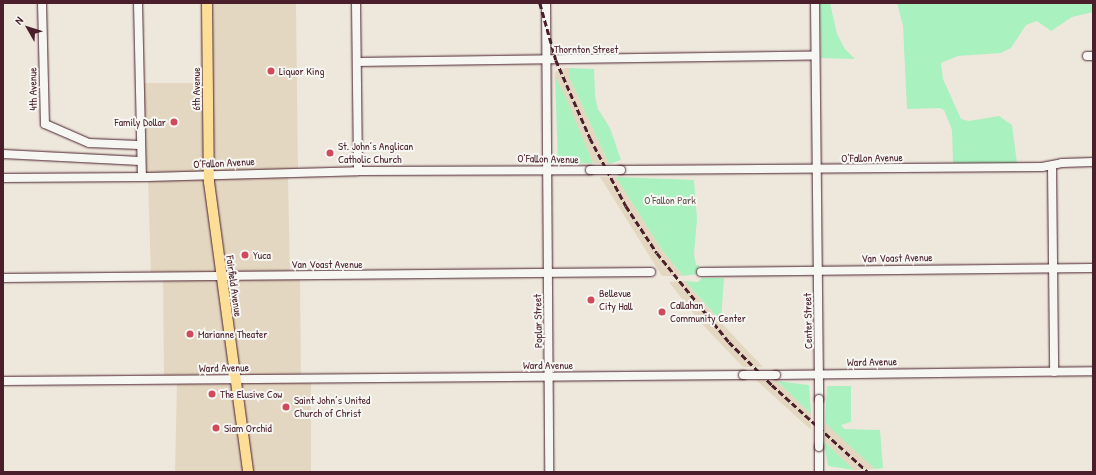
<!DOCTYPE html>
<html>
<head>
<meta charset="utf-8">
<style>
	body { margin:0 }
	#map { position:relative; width:1096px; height:475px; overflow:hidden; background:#eee8dc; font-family:"Patrick Hand",sans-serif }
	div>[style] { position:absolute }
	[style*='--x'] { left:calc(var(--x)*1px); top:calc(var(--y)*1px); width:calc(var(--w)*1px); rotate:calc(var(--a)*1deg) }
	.built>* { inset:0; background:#e4d7c1 }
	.green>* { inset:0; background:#a9f1bf }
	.roads { filter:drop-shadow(0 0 1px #4a1f2b) drop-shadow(0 0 1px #4a1f2b) }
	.minor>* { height:8px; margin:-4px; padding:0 4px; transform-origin:4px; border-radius:4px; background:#f6f6f2 }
	.major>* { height:10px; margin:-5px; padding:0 5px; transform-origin:5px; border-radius:5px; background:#fdde96 }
	.rail>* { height:2.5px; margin-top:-1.25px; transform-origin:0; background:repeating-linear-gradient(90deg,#4a1f2b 0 6px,transparent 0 9px) }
	.bridges { filter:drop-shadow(0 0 1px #4a1f2b) drop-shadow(0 0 1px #4a1f2b) }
	.minor-bridge>* { height:8px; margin:-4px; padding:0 4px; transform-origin:4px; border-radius:4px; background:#f6f6f2 }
	.dots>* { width:11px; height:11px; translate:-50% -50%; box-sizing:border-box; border:2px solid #f6f6f2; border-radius:50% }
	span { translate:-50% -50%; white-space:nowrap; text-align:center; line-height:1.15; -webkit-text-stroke:4px #f6f6f2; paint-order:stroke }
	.street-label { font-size:11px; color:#4a1f2b }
	.poi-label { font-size:11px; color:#4a1f2b }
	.left { translate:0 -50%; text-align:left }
	.right { translate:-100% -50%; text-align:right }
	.park-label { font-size:11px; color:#625450 }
	.frame { position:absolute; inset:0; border:4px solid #4a1f2b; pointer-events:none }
	.north { position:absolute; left:8px; top:8px; width:40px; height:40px; -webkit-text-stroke:3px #f6f6f2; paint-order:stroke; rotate:309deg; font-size:11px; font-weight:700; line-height:16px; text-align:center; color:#4a1f2b }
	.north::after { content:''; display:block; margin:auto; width:14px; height:18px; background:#4a1f2b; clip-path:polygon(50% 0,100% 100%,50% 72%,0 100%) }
</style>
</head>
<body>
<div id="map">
	<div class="built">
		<i style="clip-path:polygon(207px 3px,296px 3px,298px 172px,288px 172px,290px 275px,300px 276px,301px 378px,311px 378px,311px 472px,175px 472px,177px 380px,164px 380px,163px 277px,151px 277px,148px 178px,142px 177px,140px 83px,207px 83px)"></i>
		<i style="clip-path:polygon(565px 68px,571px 68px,570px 79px,609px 164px,593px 163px,555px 76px,555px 72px)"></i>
		<i style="clip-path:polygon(600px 177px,616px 177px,660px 247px,683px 276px,662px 276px)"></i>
		<i style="clip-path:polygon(685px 281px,729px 331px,763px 367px,743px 367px,700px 322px,669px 282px)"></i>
		<i style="clip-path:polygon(756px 380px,777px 381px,811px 414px,811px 430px)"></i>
		<i style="clip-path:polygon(825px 423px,837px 432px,875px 469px,854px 470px,824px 441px)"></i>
	</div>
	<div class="green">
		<i style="clip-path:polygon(820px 3px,830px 3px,837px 34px,845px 49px,855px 59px,821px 58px)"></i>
		<i style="clip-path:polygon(897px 3px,1093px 3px,1093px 12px,1072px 17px,1051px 31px,1037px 21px,1026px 25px,1011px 48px,1001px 53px,958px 56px,941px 63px,943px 79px,961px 119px,969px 121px,999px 116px,1012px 125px,1017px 163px,953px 163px,952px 130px,944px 110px,940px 108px,907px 109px,903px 26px)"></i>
		<i style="clip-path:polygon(571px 68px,594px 69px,595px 96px,598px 109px,610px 128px,621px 160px,609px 164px,570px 79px,569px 70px)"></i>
		<i style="clip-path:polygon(555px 76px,567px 100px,593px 163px,558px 164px)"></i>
		<i style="clip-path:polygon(616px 177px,694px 180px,697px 219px,694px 254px,696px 265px,699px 265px,698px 274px,683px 276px,660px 247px)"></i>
		<i style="clip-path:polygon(702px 278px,724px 278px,721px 321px,685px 281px,698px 282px)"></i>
		<i style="clip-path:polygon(777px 381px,809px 385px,811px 414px)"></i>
		<i style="clip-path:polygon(827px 386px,851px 386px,851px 422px,841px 425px,844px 429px,880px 430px,883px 468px,875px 469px,825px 423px)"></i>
		<i style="clip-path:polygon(824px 441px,854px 470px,828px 466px)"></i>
	</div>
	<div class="roads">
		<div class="minor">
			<i style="--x:42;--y:3;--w:121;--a:88.6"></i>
			<i style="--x:45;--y:124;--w:48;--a:23.4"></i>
			<i style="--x:89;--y:143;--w:50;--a:2.3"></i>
			<i style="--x:138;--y:3;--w:174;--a:88.7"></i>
			<i style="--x:356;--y:3;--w:168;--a:89.3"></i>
			<i style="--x:546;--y:3;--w:469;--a:89.6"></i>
			<i style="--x:815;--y:3;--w:396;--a:89.4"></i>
			<i style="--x:1087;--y:56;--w:6;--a:0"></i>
			<i style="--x:357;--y:62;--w:458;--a:-0.8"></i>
			<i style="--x:3;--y:154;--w:137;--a:2.9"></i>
			<i style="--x:1052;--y:166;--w:206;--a:89.4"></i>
			<i style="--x:621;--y:170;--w:421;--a:-0.4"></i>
			<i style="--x:1042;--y:167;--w:20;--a:-11"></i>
			<i style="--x:1062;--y:163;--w:31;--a:-2"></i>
			<i style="--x:3;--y:178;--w:145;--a:-0.4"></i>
			<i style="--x:148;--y:177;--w:210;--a:-1.6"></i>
			<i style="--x:358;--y:171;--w:232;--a:-0.2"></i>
			<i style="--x:701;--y:272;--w:392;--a:-0.6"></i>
			<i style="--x:3;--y:278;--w:648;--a:-0.53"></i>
			<i style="--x:776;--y:375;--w:317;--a:-0.7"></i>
			<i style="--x:3;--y:381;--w:740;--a:-0.46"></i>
			<i style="--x:819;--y:447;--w:25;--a:90"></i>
		</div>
		<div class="major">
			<i style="--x:207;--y:3;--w:179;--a:89.4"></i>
			<i style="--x:209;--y:182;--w:293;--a:82.3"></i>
		</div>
	</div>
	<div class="rail">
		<i style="--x:540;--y:3;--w:59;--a:74.3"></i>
		<i style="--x:556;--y:60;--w:85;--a:66.4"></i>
		<i style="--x:590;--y:138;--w:77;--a:62.1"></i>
		<i style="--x:626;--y:206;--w:56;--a:56.6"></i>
		<i style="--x:657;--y:253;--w:114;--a:51"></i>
		<i style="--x:729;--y:342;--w:61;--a:45"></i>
		<i style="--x:772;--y:385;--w:130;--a:42.2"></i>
	</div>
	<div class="bridges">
		<div class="minor-bridge">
			<i style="--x:590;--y:170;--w:31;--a:0"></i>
			<i style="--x:743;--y:375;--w:33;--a:0"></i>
			<i style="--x:819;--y:447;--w:48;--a:-90"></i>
		</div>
	</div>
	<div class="dots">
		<i style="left:271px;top:71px;background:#d1495b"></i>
		<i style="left:174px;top:122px;background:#d1495b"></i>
		<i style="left:330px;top:153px;background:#d1495b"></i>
		<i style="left:245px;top:255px;background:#d1495b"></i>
		<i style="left:591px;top:300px;background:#d1495b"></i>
		<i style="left:662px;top:312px;background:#d1495b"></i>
		<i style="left:190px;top:334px;background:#d1495b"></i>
		<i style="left:212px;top:394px;background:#d1495b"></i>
		<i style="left:286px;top:407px;background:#d1495b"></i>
		<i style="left:216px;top:428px;background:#d1495b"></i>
	</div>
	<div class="street-label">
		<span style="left:586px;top:49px">Thornton Street</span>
		<span style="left:33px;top:89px;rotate:-91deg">4th Avenue</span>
		<span style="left:196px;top:89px;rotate:-90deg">6th Avenue</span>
		<span style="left:872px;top:158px;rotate:-1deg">O’Fallon Avenue</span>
		<span style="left:548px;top:159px;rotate:1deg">O’Fallon Avenue</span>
		<span style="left:224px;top:163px;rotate:-3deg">O’Fallon Avenue</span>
		<span style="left:897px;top:258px;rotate:-1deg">Van Voast Avenue</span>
		<span style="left:327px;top:264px">Van Voast Avenue</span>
		<span style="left:234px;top:286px;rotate:82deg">Fairfield Avenue</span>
		<span style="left:538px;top:321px;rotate:-91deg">Poplar Street</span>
		<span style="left:808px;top:321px;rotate:-91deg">Center Street</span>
		<span style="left:872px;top:362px;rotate:-1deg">Ward Avenue</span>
		<span style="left:548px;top:365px">Ward Avenue</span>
		<span style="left:224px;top:368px;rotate:-1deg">Ward Avenue</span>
	</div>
	<div class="poi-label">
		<span class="left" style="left:279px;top:71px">Liquor King</span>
		<span class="right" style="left:166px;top:122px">Family Dollar</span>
		<span class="left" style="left:338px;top:153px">St. John’s Anglican<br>Catholic Church</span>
		<span class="left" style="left:253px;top:255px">Yuca</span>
		<span class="left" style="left:599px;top:300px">Bellevue<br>City Hall</span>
		<span class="left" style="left:670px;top:312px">Callahan<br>Community Center</span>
		<span class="left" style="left:198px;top:334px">Marianne Theater</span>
		<span class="left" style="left:220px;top:394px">The Elusive Cow</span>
		<span class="left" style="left:294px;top:407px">Saint John’s United<br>Church of Christ</span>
		<span class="left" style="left:224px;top:428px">Siam Orchid</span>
	</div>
	<div class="park-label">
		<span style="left:670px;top:200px">O'Fallon Park</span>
	</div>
	<div class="frame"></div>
	<div class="north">N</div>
</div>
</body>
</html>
